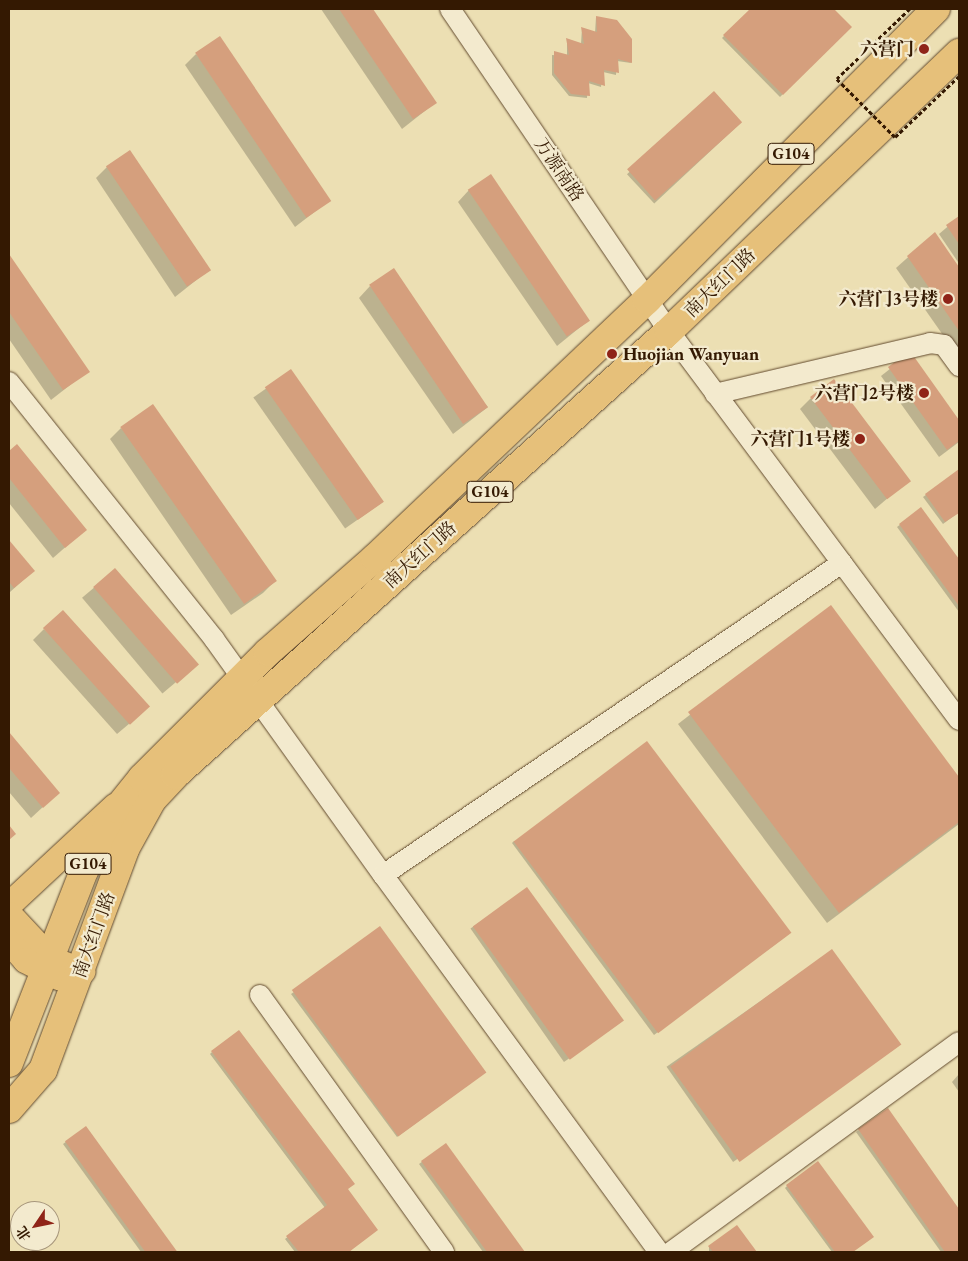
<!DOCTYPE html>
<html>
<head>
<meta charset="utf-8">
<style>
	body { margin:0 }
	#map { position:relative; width:968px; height:1261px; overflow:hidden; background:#ecdfb3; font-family:"EB Garamond","Noto Serif SC",serif }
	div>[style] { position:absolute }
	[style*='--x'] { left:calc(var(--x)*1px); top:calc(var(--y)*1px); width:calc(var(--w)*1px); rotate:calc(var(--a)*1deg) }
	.shadow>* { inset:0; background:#0003; transform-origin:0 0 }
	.building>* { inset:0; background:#d59f7d; transform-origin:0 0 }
	.roads { filter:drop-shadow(0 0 1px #624a2e) drop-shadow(0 0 1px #624a2e) }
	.minor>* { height:20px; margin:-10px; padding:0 10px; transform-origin:10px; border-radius:10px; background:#f3eace }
	.major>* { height:25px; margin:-12.5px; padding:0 12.5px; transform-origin:12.5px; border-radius:12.5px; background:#e6c07a }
	.highway>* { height:28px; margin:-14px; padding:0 14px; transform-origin:14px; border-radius:14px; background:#e6c07a }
	.path-bridge>* { height:2.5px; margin-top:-1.25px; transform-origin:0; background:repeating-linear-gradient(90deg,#341902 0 4px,transparent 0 6.5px) }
	.dots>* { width:14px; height:14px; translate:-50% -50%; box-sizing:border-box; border:2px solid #f3eace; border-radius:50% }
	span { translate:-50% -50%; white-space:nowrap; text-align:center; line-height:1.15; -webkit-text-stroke:4.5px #f3eace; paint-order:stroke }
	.shield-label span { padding:1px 4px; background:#f3eace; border:1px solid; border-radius:4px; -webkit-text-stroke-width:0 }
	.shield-label { font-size:16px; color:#341902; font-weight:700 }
	.poi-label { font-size:18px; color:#341902; font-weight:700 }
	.right { translate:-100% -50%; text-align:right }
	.left { translate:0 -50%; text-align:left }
	.street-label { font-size:18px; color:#341902 }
	.frame { position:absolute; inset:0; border:10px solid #341902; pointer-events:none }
	.north { position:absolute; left:10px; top:1201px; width:50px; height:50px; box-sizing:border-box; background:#f3eace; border:1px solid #a7967c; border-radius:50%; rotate:236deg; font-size:14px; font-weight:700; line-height:20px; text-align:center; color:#341902 }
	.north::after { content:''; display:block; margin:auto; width:18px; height:22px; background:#8f2418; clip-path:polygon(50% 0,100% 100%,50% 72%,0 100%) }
</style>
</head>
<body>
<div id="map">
	<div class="shadow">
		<i style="clip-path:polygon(321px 9px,372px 9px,435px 103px,402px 129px)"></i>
		<i style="clip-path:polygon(751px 9px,832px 9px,850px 27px,780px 97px,722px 38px)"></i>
		<i style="clip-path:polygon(596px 17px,617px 21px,631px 63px,617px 61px,616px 75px,603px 72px,601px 87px,588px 83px,587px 98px,569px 96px,552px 75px,552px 55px,567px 56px,567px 39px,581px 44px,582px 28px,595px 33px)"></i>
		<i style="clip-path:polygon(196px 54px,330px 200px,295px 227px,185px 65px)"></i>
		<i style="left:714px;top:93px;width:40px;height:119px;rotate:47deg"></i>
		<i style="clip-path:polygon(107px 167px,209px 270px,175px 297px,96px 178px)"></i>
		<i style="clip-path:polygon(469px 190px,589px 320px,557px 346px,458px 202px)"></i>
		<i style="clip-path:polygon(959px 217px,959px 262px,958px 262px,939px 234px)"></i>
		<i style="clip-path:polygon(934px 234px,959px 269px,959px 358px,896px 268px)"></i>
		<i style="clip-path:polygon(9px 256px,88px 371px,51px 400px,9px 339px)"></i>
		<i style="clip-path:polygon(370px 286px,488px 407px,453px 434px,359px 298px)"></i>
		<i style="clip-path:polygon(910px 353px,959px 422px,959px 442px,939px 457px,881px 376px)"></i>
		<i style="left:291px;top:371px;width:160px;height:46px;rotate:55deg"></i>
		<i style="clip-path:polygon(811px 398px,909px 480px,875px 509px,800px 409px)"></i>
		<i style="clip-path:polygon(121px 428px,274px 582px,263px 593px,231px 615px,110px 439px)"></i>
		<i style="clip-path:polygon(17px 445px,85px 530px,53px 558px,9px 503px,9px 452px)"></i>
		<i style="clip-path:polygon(959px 471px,959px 512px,943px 524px,923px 497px)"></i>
		<i style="clip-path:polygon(921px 509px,959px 561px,959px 612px,897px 527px)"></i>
		<i style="clip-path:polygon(9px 542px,33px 571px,9px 593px)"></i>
		<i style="left:115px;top:570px;width:125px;height:43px;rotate:50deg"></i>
		<i style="clip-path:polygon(830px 607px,959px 779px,959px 824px,827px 923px,678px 724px)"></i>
		<i style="clip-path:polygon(44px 629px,136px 718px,117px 734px,33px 640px)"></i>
		<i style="clip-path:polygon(9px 734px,58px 793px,31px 818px,9px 792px)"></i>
		<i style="clip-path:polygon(514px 841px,786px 936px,654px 1035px,512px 843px)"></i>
		<i style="left:527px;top:889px;width:163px;height:69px;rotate:55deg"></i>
		<i style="left:832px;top:951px;width:116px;height:202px;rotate:55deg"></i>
		<i style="clip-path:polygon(294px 992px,483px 1074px,397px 1137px,291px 994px)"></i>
		<i style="clip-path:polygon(212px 1052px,346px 1190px,374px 1232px,348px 1252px,295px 1252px,285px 1239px,325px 1208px,210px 1054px)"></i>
		<i style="clip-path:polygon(959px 1074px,959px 1092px,952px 1082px)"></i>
		<i style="clip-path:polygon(888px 1110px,959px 1211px,959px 1252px,941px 1252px,856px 1132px)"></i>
		<i style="clip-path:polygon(86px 1127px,175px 1252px,141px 1252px,63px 1144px)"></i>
		<i style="clip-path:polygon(445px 1145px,523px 1252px,483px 1252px,419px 1164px)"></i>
		<i style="clip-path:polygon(787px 1186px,870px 1239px,852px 1252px,832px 1252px,785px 1188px)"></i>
		<i style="clip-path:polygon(737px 1227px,755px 1252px,709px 1252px,709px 1247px)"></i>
	</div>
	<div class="building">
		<i style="clip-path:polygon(339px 9px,373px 9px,437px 103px,413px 119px)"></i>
		<i style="clip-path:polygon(750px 9px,834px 9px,852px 27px,783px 95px,723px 35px)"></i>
		<i style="clip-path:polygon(596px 16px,617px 20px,632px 39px,632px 63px,618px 59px,619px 73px,604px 70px,605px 86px,589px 81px,590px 96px,571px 94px,554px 73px,554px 51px,569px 55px,566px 38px,584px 44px,581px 27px,597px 32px)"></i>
		<i style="left:220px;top:36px;width:199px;height:30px;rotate:56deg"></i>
		<i style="left:714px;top:91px;width:42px;height:117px;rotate:48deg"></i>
		<i style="left:130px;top:150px;width:145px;height:29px;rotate:56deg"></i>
		<i style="left:491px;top:174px;width:177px;height:28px;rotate:56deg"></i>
		<i style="clip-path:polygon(959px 216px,959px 244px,946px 225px)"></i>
		<i style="clip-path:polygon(935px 232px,959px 267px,959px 331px,907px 256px)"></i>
		<i style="clip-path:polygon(9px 254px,90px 372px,63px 390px,9px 312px)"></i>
		<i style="left:394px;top:268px;width:168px;height:30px;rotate:56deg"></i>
		<i style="clip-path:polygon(910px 351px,959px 420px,959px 441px,947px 450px,888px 367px)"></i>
		<i style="left:291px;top:369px;width:162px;height:32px;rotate:55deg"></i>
		<i style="left:834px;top:379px;width:128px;height:30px;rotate:53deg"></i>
		<i style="left:153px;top:404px;width:216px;height:40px;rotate:55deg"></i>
		<i style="clip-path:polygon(17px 444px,87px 530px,65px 548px,9px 478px,9px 451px)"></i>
		<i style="clip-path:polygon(959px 469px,959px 513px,945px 522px,925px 494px)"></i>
		<i style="clip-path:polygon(921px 507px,959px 559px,959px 606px,899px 524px)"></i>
		<i style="clip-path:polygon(9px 540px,35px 571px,14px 588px,9px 582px)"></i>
		<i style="left:115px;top:568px;width:128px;height:29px;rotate:49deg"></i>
		<i style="clip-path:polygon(831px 605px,959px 777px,959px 822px,839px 913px,688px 712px)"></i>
		<i style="left:63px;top:610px;width:130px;height:27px;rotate:48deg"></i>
		<i style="clip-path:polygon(9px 732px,60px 793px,43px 808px,9px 768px)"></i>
		<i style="left:647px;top:741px;width:240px;height:167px;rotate:53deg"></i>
		<i style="clip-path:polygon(9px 825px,16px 834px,9px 840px)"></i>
		<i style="left:527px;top:887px;width:165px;height:67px;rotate:54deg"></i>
		<i style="left:380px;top:926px;width:181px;height:109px;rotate:54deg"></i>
		<i style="left:832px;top:949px;width:118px;height:200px;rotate:54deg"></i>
		<i style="clip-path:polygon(239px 1030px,355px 1184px,348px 1189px,378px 1230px,349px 1252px,299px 1252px,286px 1236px,327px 1205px,211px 1051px)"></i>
		<i style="clip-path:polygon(888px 1108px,959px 1209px,959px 1252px,945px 1252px,858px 1129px)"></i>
		<i style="left:86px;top:1126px;width:155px;height:26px;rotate:54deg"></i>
		<i style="clip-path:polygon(446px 1143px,525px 1252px,487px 1252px,421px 1161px)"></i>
		<i style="clip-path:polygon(818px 1161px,874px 1237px,853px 1252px,835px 1252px,786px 1185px)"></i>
		<i style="clip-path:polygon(737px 1225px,757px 1252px,713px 1252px,708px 1246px)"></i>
	</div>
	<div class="roads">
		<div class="minor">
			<i style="--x:450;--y:9;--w:389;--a:55.8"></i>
			<i style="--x:669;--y:331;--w:485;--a:53.3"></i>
			<i style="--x:9;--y:382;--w:329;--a:51.4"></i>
			<i style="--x:214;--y:639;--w:290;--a:54.4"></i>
			<i style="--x:715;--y:394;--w:221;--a:-13.3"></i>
			<i style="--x:930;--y:343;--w:14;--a:8"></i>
			<i style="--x:944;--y:345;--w:26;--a:54"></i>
			<i style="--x:260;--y:995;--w:316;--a:54.4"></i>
			<i style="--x:659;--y:1252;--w:467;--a:-126.2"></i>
			<i style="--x:383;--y:875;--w:555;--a:-34.21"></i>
			<i style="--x:671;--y:1252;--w:356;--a:-36.1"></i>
		</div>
		<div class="major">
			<i style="--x:9;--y:904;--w:144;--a:-43"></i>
			<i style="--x:9;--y:914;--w:60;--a:47"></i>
			<i style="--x:50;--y:958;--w:35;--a:22"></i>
			<i style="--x:9;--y:942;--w:24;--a:48"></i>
			<i style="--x:25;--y:960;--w:38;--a:27"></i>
		</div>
		<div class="highway">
			<i style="--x:9;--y:1063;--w:206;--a:-68.7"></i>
			<i style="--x:84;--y:871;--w:70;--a:-62"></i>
			<i style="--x:117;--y:809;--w:40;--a:-51"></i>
			<i style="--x:142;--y:778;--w:178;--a:-45"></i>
			<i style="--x:268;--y:652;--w:142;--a:-41.3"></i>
			<i style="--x:375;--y:558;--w:375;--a:-43.5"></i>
			<i style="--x:647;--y:300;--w:410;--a:-45.2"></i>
			<i style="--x:9;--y:1109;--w:52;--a:-48.9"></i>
			<i style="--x:43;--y:1070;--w:236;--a:-69.6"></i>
			<i style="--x:125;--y:849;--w:56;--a:-61.1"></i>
			<i style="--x:152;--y:800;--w:34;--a:-47"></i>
			<i style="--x:175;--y:775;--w:664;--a:-41.95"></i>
			<i style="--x:669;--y:331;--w:402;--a:-43.8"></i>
		</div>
	</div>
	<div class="path-bridge">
		<i style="--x:910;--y:9;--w:101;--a:136.2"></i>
		<i style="--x:837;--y:79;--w:82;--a:45"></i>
		<i style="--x:895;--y:137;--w:88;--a:-43.6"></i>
	</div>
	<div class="dots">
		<i style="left:924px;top:49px;background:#8f2418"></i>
		<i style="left:948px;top:299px;background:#8f2418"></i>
		<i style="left:612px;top:354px;background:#8f2418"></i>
		<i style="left:924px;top:393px;background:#8f2418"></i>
		<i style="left:860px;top:439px;background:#8f2418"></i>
	</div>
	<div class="shield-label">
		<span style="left:791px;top:154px">G104</span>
		<span style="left:490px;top:492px">G104</span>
		<span style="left:88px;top:864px">G104</span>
	</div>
	<div class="poi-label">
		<span class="right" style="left:914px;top:49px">六营门</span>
		<span class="right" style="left:938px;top:299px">六营门3号楼</span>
		<span class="left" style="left:623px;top:354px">Huojian Wanyuan</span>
		<span class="right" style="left:914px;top:393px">六营门2号楼</span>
		<span class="right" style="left:850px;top:439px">六营门1号楼</span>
	</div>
	<div class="street-label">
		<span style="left:559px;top:170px;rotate:56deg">万源南路</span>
		<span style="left:720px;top:283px;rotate:-44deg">南大红门路</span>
		<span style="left:420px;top:555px;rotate:-42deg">南大红门路</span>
		<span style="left:94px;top:935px;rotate:-70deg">南大红门路</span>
	</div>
	<div class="frame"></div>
	<div class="north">北</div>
</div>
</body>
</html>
